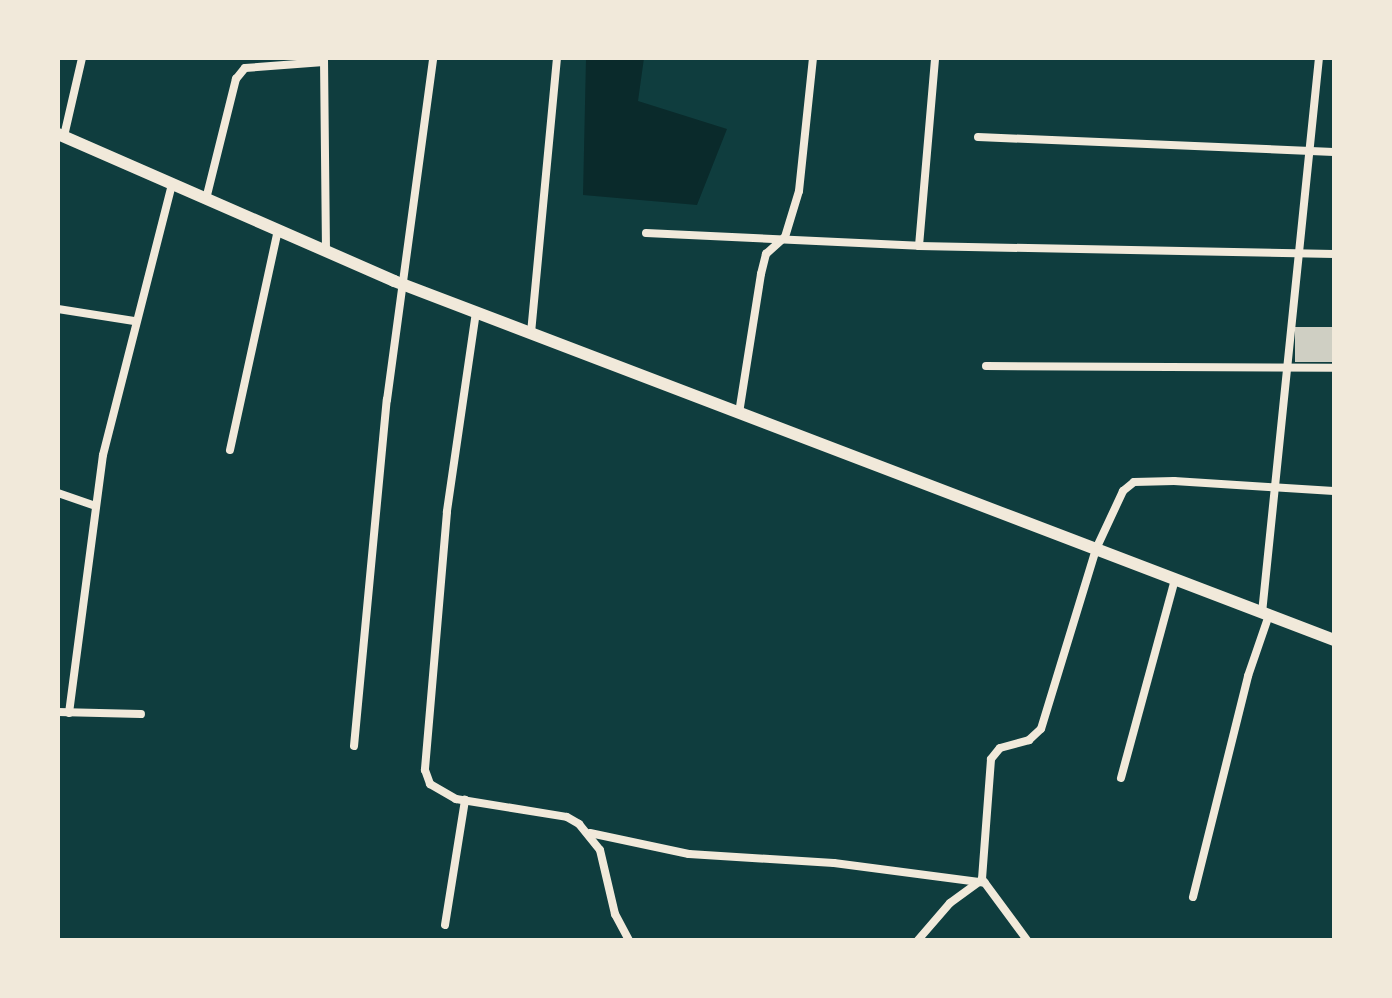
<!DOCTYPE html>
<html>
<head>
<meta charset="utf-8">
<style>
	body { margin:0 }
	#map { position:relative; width:1392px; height:998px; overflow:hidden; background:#0f3d3e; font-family:Montserrat,sans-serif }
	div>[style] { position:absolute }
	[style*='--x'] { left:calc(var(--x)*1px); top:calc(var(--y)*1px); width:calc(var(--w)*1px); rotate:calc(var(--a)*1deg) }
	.water>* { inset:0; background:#0a2a2b }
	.building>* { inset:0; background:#cfcfc3; transform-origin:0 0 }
	.minor>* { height:8px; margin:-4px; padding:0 4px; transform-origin:4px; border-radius:4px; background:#f1e9da }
	.tertiary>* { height:12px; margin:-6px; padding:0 6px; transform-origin:6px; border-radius:6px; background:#f1e9da }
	span { translate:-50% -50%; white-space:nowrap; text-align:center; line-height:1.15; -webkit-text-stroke:7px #f1e9da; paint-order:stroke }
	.frame { position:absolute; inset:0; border:60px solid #f1e9da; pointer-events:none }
</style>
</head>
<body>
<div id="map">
	<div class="water">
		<i style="clip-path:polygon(586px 58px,644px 58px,638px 101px,727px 129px,697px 205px,583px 195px)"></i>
	</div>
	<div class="building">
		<i style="left:1295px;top:327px;width:39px;height:35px"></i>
	</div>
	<div class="minor">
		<i style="--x:324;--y:59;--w:192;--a:89.4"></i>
		<i style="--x:64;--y:136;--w:80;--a:-77"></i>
		<i style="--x:978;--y:137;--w:356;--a:2.4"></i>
		<i style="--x:206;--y:199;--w:124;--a:-76"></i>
		<i style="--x:236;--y:79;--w:14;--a:-51"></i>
		<i style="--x:245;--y:68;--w:79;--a:-4.3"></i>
		<i style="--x:646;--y:233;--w:273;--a:2.7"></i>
		<i style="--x:919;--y:246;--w:189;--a:-85.1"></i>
		<i style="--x:919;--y:246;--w:415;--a:1.1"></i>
		<i style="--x:58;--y:309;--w:77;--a:9"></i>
		<i style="--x:476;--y:312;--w:202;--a:98.3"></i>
		<i style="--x:447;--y:512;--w:259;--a:94.9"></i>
		<i style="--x:425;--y:770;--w:15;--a:70"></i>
		<i style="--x:430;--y:784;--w:30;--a:30"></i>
		<i style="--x:456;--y:799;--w:112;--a:9.2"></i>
		<i style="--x:567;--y:817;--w:14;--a:30"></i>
		<i style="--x:579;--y:824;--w:33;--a:51"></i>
		<i style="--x:600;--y:850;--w:66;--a:76.8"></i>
		<i style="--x:615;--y:914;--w:30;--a:62"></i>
		<i style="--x:531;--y:333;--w:276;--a:-84.6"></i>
		<i style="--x:986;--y:366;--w:348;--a:0.3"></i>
		<i style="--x:739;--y:413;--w:141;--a:-81"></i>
		<i style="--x:761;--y:274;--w:21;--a:-76"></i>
		<i style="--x:766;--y:254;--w:25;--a:-42"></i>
		<i style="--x:785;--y:237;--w:48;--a:-73.1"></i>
		<i style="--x:799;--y:191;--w:134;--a:-84"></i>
		<i style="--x:230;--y:450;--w:225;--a:-77.7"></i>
		<i style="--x:58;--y:493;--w:39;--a:19"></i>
		<i style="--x:1262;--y:613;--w:558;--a:-84.14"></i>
		<i style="--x:58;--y:712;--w:83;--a:1.4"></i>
		<i style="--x:69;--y:713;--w:260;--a:-82.5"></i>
		<i style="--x:103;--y:455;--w:280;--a:-75.7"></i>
		<i style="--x:354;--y:746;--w:348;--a:-84.6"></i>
		<i style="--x:387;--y:400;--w:345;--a:-82.3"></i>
		<i style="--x:1121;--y:778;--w:206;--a:-74.8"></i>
		<i style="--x:590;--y:833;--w:101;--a:12"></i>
		<i style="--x:689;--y:854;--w:145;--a:3.6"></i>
		<i style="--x:834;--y:863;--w:152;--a:7.5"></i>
		<i style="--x:1193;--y:897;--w:228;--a:-76"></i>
		<i style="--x:1248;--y:676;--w:65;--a:-71"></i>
		<i style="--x:445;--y:925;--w:127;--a:-80.9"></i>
		<i style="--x:918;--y:940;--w:49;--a:-49.1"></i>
		<i style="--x:950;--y:903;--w:39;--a:-36"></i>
		<i style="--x:1027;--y:940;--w:76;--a:-126.4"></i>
		<i style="--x:982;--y:879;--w:120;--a:-85.7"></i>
		<i style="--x:991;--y:759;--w:14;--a:-51"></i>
		<i style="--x:1000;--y:748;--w:30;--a:-15"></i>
		<i style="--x:1029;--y:740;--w:16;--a:-43"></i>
		<i style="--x:1041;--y:729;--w:188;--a:-73"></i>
		<i style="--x:1096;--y:549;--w:64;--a:-65"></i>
		<i style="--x:1123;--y:491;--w:14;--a:-39"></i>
		<i style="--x:1134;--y:482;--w:40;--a:-1.4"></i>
		<i style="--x:1174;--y:481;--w:160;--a:3.6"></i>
	</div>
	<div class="tertiary">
		<i style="--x:58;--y:134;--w:367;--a:23.6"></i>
		<i style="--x:394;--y:281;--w:1006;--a:20.9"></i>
	</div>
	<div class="frame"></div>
</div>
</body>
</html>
